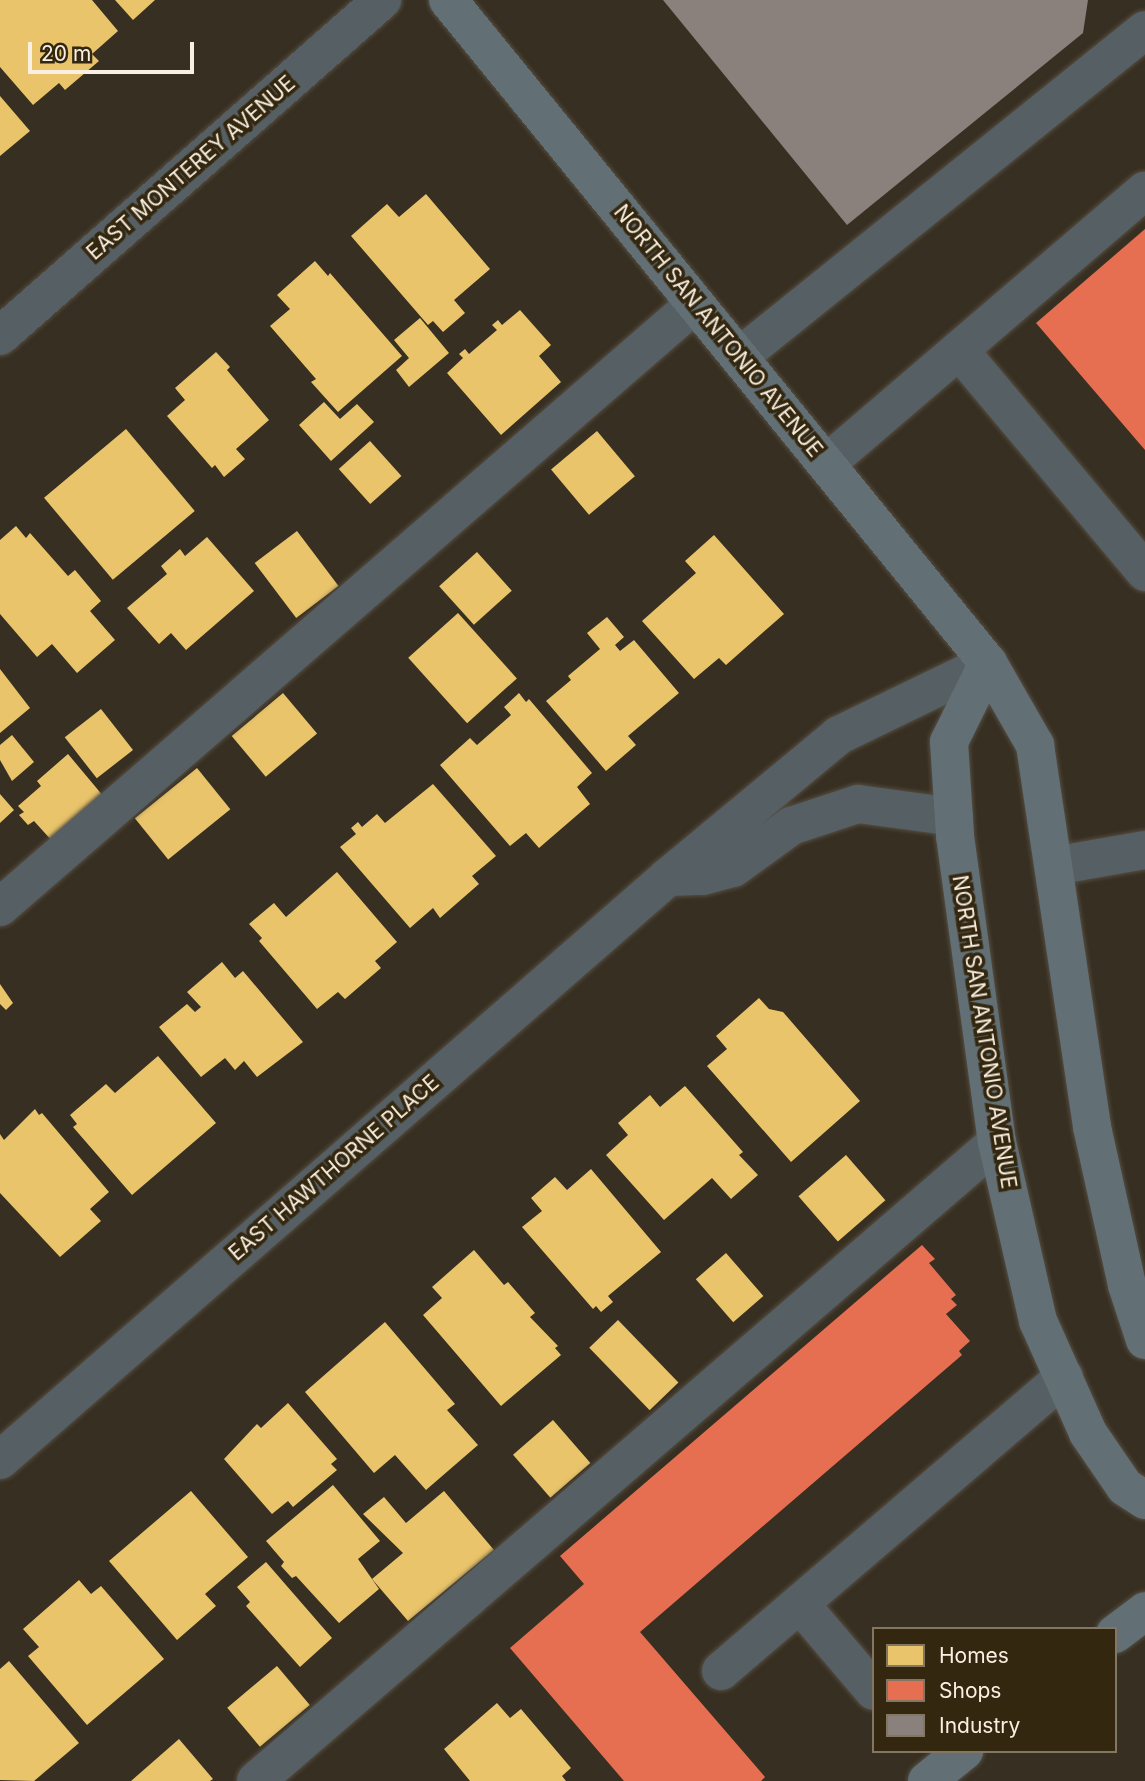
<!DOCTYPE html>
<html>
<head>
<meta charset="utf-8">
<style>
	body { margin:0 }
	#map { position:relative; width:1145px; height:1781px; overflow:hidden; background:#372f21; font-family:Inter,sans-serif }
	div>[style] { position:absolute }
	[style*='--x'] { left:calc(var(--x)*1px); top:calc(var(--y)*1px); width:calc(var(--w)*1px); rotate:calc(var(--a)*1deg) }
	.homes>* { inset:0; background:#e9c46a; transform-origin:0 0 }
	.shops>* { inset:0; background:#e76f51 }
	.industry>* { inset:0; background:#8a817c }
	.roads { filter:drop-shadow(0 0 2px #544d42) drop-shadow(0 0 2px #544d42) }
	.minor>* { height:38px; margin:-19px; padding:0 19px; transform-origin:19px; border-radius:19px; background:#565f63 }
	.major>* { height:38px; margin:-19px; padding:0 19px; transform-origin:19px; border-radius:19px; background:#627076 }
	span { translate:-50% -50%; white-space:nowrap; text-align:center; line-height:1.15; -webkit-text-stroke:7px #34270f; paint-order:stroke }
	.street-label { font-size:21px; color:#f9f0e2 }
	.legend { position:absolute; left:872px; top:1627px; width:245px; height:126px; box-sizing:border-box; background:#34270f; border:2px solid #837763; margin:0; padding:9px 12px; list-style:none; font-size:21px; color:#f9f0e2 }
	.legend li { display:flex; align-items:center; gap:14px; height:35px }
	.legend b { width:35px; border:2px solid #837763 }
	.scale { position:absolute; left:28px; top:42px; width:166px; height:32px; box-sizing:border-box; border:4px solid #f9f0e2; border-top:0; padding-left:9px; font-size:21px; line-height:24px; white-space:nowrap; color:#f9f0e2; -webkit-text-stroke:5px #34270f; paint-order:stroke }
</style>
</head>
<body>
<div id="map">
	<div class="homes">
		<i style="clip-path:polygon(0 0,92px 0,118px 31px,92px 54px,99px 61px,65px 90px,59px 83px,33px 105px,0 67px)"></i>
		<i style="clip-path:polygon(115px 0,155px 0,133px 20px)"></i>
		<i style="clip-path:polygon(0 96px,30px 131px,0 156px)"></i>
		<i style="clip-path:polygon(426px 194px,490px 269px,454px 300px,465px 313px,443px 332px,433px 321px,428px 325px,351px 236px,387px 204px,399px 217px)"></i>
		<i style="clip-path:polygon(315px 261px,328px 276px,330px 273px,402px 356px,338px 412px,311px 382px,316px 379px,270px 326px,290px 309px,277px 295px)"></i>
		<i style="clip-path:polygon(520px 310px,551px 345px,539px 356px,561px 382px,501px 435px,447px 373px,463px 358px,459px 354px,465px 349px,469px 354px,497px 330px,492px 325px,498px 320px,502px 325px)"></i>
		<i style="clip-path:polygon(420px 318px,449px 353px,409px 387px,396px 370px,409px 358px,394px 340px)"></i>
		<i style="clip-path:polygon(216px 352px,230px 367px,227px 370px,269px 420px,236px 449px,245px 459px,224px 477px,215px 465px,212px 468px,167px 416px,185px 400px,175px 388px)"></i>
		<i style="clip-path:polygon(324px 402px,340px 419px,357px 404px,374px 422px,331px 461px,299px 425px)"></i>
		<i style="left:126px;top:429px;width:107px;height:107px;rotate:50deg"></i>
		<i style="left:597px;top:431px;width:59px;height:60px;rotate:50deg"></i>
		<i style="left:370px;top:441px;width:47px;height:42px;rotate:48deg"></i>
		<i style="clip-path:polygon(16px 526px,26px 538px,30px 533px,68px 576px,75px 570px,101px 601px,90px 611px,115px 640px,77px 673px,52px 644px,37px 657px,0 614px,0 540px)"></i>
		<i style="left:297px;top:531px;width:69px;height:53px;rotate:53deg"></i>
		<i style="clip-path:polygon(714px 535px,784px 614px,726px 665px,719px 658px,694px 679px,642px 621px,696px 573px,685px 561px)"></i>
		<i style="clip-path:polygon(207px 537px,254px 591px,186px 650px,171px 633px,159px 644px,127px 608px,167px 574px,161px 566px,180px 549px,185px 556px)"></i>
		<i style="left:477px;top:552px;width:52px;height:51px;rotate:48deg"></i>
		<i style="left:458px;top:613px;width:88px;height:67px;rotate:48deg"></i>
		<i style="clip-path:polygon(607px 617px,624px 637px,615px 645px,620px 651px,634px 640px,679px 693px,628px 736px,636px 745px,606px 771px,546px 701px,571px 680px,568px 676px,600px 649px,587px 633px)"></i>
		<i style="clip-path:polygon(0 669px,30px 708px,0 733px)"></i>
		<i style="left:283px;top:693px;width:53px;height:67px;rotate:50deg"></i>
		<i style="clip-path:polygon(519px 693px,526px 702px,529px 699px,592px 773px,577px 787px,590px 804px,539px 848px,526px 833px,510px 846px,440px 765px,470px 738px,477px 745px,511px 715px,504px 707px)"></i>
		<i style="left:101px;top:709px;width:52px;height:46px;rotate:52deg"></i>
		<i style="clip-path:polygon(12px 735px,34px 762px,12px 781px,0 760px,0 745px)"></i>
		<i style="clip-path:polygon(68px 754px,104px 797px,53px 842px,34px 821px,28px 825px,19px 815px,24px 812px,18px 806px,41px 786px,37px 781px)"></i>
		<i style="left:197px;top:768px;width:53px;height:80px;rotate:51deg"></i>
		<i style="clip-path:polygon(433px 784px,496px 856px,472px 876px,479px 884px,440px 918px,433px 908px,410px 928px,340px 847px,356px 834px,351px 828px,358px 822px,362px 827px,377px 814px,385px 823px)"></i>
		<i style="clip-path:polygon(0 794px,14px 810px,0 823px)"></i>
		<i style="clip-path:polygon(337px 872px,397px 942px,375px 961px,381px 968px,345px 999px,338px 992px,317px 1009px,259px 941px,262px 938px,249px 924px,274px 903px,286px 917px)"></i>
		<i style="clip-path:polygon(222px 962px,235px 978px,243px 971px,303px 1042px,257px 1077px,244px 1061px,235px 1070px,225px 1058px,201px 1077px,159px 1027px,187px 1004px,195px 1012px,201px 1007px,187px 992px)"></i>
		<i style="clip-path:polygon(0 984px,13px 1003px,6px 1010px,0 1004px)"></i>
		<i style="clip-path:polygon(759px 998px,769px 1009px,783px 1012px,860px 1101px,791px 1162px,707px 1066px,727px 1049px,716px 1036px)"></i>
		<i style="clip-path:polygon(158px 1056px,216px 1123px,132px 1195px,73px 1127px,77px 1124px,70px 1115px,106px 1084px,115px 1093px)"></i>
		<i style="clip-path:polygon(685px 1086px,743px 1152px,739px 1155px,758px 1175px,731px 1199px,712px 1178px,664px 1220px,606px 1155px,628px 1135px,618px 1123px,650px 1095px,660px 1107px)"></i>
		<i style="clip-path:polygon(35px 1109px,39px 1115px,42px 1113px,109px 1192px,90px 1209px,101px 1221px,60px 1257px,0 1193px,0 1134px,4px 1140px)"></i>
		<i style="left:846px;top:1155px;width:60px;height:63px;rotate:49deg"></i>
		<i style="clip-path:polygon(591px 1169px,661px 1252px,608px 1296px,613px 1302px,601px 1312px,596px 1306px,593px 1309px,522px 1227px,542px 1211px,531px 1198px,555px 1177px,567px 1190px)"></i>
		<i style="clip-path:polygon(474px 1250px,504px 1285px,508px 1282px,535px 1313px,530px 1317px,558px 1346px,555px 1348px,561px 1355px,501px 1406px,423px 1315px,442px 1298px,432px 1287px)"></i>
		<i style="left:726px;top:1253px;width:57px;height:40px;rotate:49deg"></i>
		<i style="left:618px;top:1320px;width:87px;height:40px;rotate:46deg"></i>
		<i style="clip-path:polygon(385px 1322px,455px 1404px,447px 1410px,478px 1445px,426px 1490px,395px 1455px,374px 1473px,305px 1392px)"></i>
		<i style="clip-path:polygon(288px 1403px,337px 1459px,331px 1464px,337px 1470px,293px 1507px,288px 1501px,272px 1514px,224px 1459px,257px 1424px,261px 1428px)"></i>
		<i style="left:553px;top:1420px;width:57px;height:53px;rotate:49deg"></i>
		<i style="clip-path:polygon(333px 1485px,380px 1541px,358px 1559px,379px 1589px,339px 1623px,296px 1576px,292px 1578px,281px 1566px,284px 1562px,266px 1541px)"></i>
		<i style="clip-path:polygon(191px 1491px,248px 1557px,205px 1594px,216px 1606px,177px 1640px,109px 1561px)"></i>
		<i style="clip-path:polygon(444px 1491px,494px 1550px,408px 1621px,372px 1579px,403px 1553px,363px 1514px,384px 1497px,406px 1523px)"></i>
		<i style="clip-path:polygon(266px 1562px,332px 1638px,300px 1667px,246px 1606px,250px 1602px,237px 1587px)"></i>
		<i style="clip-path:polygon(79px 1580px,91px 1594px,101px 1586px,164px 1659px,87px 1725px,28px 1656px,39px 1647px,23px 1629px)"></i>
		<i style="clip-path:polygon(9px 1661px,79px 1743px,34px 1781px,0 1780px,0 1669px)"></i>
		<i style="left:277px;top:1666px;width:51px;height:65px;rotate:50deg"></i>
		<i style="clip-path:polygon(497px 1703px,510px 1718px,521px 1709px,571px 1768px,562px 1776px,566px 1781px,470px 1781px,444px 1749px)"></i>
		<i style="clip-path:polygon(179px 1739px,213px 1779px,210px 1781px,131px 1781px)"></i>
	</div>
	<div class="shops">
		<i style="clip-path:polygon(1145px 229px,1145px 450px,1036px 323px)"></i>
		<i style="clip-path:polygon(922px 1245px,935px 1259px,929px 1263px,956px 1295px,951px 1299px,957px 1305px,946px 1314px,970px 1341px,959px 1351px,962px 1355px,640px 1632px,765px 1777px,761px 1781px,624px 1781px,510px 1648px,584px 1584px,560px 1556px)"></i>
	</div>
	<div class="industry">
		<i style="clip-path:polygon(663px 0,1088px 0,1083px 33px,847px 225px)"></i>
	</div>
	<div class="roads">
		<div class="minor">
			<i style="--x:0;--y:336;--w:509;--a:-41.33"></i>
			<i style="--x:959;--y:350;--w:290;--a:50"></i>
			<i style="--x:739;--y:357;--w:521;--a:-38.85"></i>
			<i style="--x:826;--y:464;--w:420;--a:-40.6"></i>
			<i style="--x:1054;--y:866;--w:92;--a:-10"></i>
			<i style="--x:668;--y:877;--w:35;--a:-2"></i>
			<i style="--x:703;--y:876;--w:31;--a:-15"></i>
			<i style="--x:733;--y:868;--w:72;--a:-35.9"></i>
			<i style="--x:791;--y:826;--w:71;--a:-18.2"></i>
			<i style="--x:858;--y:804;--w:97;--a:7.7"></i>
			<i style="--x:0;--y:907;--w:920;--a:-40.95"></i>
			<i style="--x:0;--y:1460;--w:887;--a:-41.11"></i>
			<i style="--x:668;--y:877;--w:222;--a:-39.7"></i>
			<i style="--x:839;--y:735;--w:165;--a:-25.8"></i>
			<i style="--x:800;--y:1604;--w:114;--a:49.6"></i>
			<i style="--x:721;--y:1671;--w:452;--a:-40.6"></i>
			<i style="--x:256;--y:1781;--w:978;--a:-40.77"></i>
		</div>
		<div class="major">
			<i style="--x:448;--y:0;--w:855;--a:50.84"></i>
			<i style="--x:988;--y:663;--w:95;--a:60.2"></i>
			<i style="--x:1035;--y:745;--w:386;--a:81.5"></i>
			<i style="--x:1092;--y:1127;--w:162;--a:77.5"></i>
			<i style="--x:1127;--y:1285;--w:58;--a:71.9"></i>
			<i style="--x:988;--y:663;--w:88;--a:116.3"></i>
			<i style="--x:949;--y:742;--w:94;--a:86.3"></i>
			<i style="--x:955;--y:836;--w:309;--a:82.2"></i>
			<i style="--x:997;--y:1142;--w:184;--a:77.1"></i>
			<i style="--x:1038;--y:1321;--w:123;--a:65.9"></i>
			<i style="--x:1088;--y:1433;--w:65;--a:55.6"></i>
			<i style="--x:1125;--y:1487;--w:24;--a:33"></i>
			<i style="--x:1115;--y:1634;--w:38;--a:-37"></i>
			<i style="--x:927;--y:1781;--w:48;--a:-39"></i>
		</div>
	</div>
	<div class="street-label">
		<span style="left:191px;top:168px;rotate:-41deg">EAST MONTEREY AVENUE</span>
		<span style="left:718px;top:331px;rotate:51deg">NORTH SAN ANTONIO AVENUE</span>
		<span style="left:984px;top:1032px;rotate:81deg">NORTH SAN ANTONIO AVENUE</span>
		<span style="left:334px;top:1168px;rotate:-41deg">EAST HAWTHORNE PLACE</span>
	</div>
	<ul class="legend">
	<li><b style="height:19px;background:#e9c46a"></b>Homes</li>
	<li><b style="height:19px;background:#e76f51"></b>Shops</li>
	<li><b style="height:19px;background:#8a817c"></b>Industry</li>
	</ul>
	<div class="scale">20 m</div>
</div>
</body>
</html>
